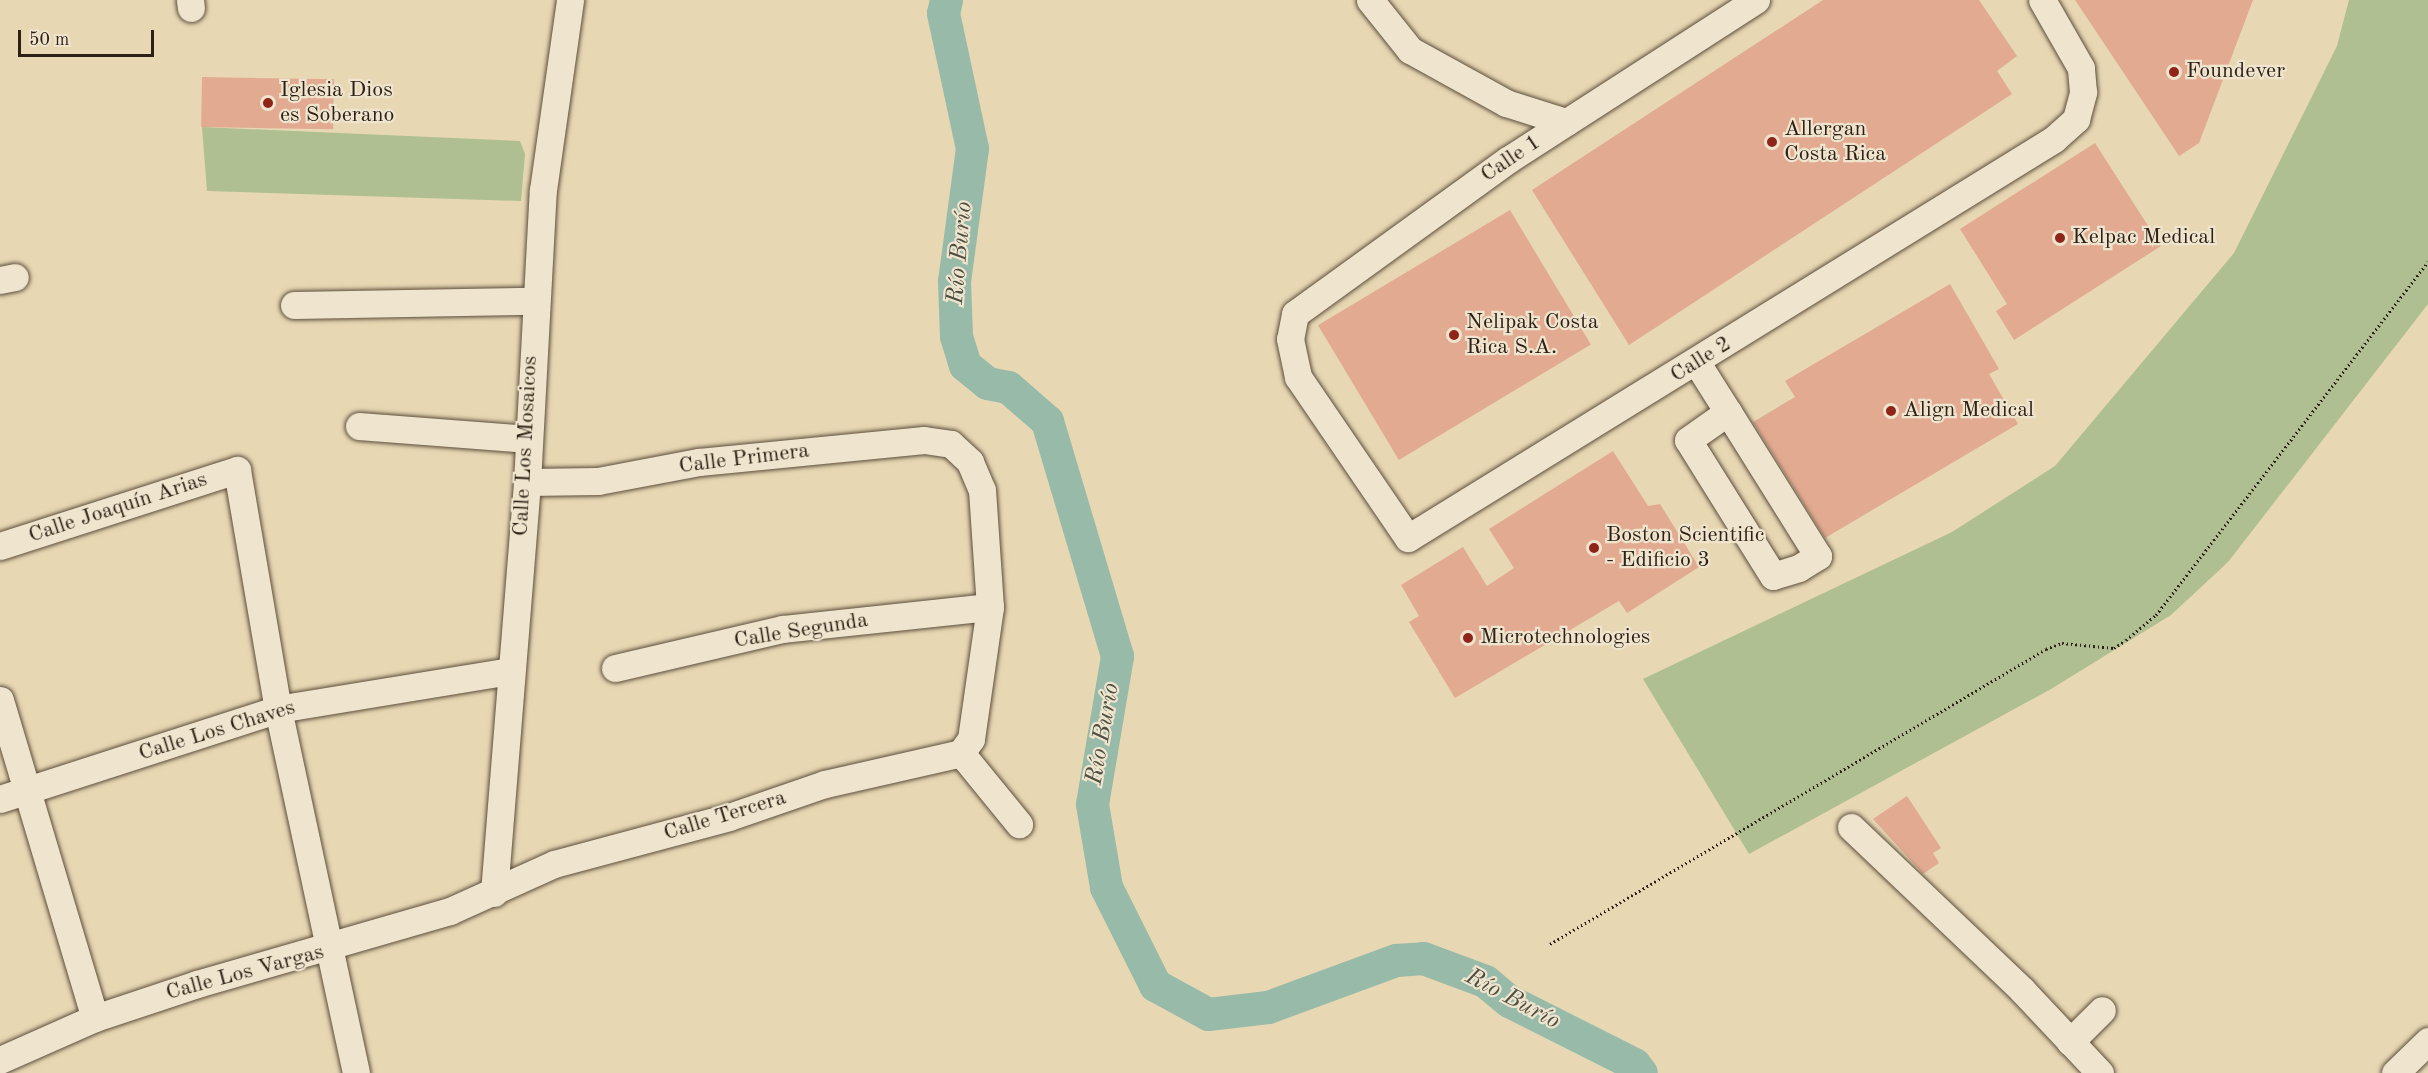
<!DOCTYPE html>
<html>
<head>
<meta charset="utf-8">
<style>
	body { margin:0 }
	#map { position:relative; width:2428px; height:1073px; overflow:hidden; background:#e7d7b3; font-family:"Old Standard TT",serif }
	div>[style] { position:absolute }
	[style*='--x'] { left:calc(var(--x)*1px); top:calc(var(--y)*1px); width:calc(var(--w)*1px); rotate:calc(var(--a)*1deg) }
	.green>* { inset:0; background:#afbf91 }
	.river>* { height:33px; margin:-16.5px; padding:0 16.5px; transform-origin:16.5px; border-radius:16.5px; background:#98baa8 }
	.building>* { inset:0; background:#e2aa91; transform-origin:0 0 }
	.path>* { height:3px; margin-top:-1.5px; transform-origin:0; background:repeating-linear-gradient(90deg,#2e2016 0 1.5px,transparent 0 4.5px) }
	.roads { filter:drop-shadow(0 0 2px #5c4e3d) drop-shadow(0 0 2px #5c4e3d) }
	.minor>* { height:27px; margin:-13.5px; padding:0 13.5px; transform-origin:13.5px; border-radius:13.5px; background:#efe5ce }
	.dots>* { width:16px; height:16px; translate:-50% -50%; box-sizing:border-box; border:3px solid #efe5ce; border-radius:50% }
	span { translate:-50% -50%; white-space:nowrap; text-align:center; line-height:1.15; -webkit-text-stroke:4.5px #efe5ce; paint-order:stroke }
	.poi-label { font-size:22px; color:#2e2016 }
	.left { translate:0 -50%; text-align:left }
	.street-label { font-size:22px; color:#2e2016 }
	.water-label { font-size:24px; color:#4e4e42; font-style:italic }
	.scale { position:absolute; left:18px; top:30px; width:136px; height:27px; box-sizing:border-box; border:3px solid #2e2016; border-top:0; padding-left:8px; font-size:18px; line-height:21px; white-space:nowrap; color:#2e2016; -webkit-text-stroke:4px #efe5ce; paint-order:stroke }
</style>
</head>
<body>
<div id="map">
	<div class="green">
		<i style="clip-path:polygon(2349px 0,2428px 0,2428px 304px,2228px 562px,2171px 615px,2051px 689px,1749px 854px,1643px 679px,1952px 532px,2055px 466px,2234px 253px,2337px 46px)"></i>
		<i style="clip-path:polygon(202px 127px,520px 141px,525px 154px,521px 201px,207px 191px)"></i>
	</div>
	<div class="river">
		<i style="--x:946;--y:0;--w:13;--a:103"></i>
		<i style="--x:943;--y:13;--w:138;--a:77.9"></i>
		<i style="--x:972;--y:148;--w:134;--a:97.7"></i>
		<i style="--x:954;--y:281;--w:55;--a:87.9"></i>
		<i style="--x:956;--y:336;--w:30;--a:73"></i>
		<i style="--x:965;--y:365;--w:28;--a:39"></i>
		<i style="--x:987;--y:383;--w:21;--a:11"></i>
		<i style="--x:1008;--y:387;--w:52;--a:41.1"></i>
		<i style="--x:1047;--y:421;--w:245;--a:73.4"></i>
		<i style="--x:1117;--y:656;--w:150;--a:99.6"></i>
		<i style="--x:1092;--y:804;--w:84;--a:80.4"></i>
		<i style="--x:1106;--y:887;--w:110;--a:63.4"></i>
		<i style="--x:1155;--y:985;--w:60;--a:28.7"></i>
		<i style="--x:1208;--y:1014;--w:60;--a:-6.7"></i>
		<i style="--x:1268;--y:1007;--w:136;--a:-20.2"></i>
		<i style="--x:1396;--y:960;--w:27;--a:-4"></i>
		<i style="--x:1423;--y:958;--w:66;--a:20.4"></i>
		<i style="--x:1485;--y:981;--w:31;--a:40"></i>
		<i style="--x:1509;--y:1001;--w:140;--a:26.7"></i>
		<i style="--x:1634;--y:1064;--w:11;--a:52"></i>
	</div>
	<div class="building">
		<i style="clip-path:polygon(1823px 0,1979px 0,2017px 56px,1997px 71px,2012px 94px,1629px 345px,1532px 190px)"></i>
		<i style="clip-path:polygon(2075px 0,2253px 0,2199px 143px,2179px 156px)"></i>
		<i style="left:202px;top:77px;width:132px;height:50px;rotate:1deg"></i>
		<i style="clip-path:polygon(2095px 143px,2161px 246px,2014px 340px,1996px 311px,2007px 304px,1960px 229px)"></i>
		<i style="left:1510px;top:210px;width:157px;height:224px;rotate:59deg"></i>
		<i style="clip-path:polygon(1950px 284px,1999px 369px,1989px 374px,2018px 424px,1825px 538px,1753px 422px,1795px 397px,1785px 381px)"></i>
		<i style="clip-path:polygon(1613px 451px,1648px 506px,1660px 504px,1699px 567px,1627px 613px,1619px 601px,1455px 698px,1409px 622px,1419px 616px,1401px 585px,1463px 547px,1487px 586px,1514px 568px,1489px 529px)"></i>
		<i style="clip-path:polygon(1907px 796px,1941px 848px,1933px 853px,1939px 863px,1923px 874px,1873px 819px)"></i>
	</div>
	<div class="path">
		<i style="--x:1550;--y:944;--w:577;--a:-30.74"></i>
		<i style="--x:2046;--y:649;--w:17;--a:-21"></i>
		<i style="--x:2062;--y:643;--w:52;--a:5.5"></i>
		<i style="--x:2114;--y:648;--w:14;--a:-34"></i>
		<i style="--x:2126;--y:640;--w:39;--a:-40"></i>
		<i style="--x:2156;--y:615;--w:446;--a:-52.4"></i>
	</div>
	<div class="roads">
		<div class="minor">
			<i style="--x:190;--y:0;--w:8;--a:83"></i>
			<i style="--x:1370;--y:0;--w:64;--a:51.3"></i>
			<i style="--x:1410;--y:50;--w:110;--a:28.9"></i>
			<i style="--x:1506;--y:103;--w:63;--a:17.6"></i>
			<i style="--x:1756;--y:0;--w:294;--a:147.2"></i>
			<i style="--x:1509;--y:159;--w:264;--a:144.1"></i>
			<i style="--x:1295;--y:314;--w:25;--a:101"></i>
			<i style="--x:1290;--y:339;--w:39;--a:78"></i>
			<i style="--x:1298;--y:377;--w:195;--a:55.7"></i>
			<i style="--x:1408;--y:538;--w:759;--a:-31.7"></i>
			<i style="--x:2054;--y:139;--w:30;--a:-42"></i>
			<i style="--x:2076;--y:119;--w:28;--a:-75"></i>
			<i style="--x:2083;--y:92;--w:24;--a:-95"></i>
			<i style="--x:2081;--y:68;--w:78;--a:-119.8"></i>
			<i style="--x:0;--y:280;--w:15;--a:-11"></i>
			<i style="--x:294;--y:305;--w:239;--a:-1"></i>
			<i style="--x:1697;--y:363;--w:58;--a:57.7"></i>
			<i style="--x:1728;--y:412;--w:170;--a:58"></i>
			<i style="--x:1818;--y:556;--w:22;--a:148"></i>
			<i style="--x:1799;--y:568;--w:27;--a:163"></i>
			<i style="--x:1773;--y:576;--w:160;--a:-122"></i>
			<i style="--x:1688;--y:440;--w:49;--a:-35"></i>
			<i style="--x:359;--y:426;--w:170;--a:4.4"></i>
			<i style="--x:527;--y:482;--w:71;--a:-0.8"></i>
			<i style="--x:598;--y:481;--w:103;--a:-10.7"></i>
			<i style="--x:699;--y:462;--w:226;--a:-5.6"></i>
			<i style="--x:924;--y:440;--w:27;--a:8"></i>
			<i style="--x:951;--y:444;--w:26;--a:43"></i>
			<i style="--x:970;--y:462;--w:30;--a:67"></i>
			<i style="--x:982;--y:490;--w:117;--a:86.1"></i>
			<i style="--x:990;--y:607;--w:133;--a:98.2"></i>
			<i style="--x:971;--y:739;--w:17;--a:126"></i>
			<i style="--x:0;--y:546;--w:249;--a:-17.8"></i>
			<i style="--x:237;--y:470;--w:242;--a:80.3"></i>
			<i style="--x:278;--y:709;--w:372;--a:77.9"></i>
			<i style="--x:615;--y:668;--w:172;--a:-13.1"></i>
			<i style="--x:783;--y:629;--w:208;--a:-6.1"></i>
			<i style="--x:0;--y:700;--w:332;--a:73.4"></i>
			<i style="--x:961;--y:753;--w:92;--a:50.8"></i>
			<i style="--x:0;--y:799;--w:292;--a:-17.9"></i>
			<i style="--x:278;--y:709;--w:234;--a:-9.3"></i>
			<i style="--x:1851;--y:827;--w:236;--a:43.6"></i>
			<i style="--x:2022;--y:990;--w:114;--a:46.8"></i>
			<i style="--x:494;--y:893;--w:412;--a:-85.4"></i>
			<i style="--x:527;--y:482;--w:292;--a:-86.9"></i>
			<i style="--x:543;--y:190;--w:192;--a:-81.9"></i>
			<i style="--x:2070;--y:1042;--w:45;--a:-45"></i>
			<i style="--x:0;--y:1060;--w:104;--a:-23.9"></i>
			<i style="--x:95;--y:1018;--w:108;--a:-18.4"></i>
			<i style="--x:197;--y:984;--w:263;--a:-16.1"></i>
			<i style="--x:450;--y:911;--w:114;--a:-24.3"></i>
			<i style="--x:554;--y:864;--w:181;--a:-15"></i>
			<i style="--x:729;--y:817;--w:102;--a:-19"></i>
			<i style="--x:825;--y:784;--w:139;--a:-12.8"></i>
			<i style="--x:2395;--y:1073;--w:46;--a:-44.1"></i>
		</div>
	</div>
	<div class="dots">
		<i style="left:2174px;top:72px;background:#8f2418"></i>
		<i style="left:268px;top:103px;background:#8f2418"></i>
		<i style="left:1772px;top:142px;background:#8f2418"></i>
		<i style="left:2060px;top:238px;background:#8f2418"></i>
		<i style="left:1454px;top:335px;background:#8f2418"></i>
		<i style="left:1891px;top:411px;background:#8f2418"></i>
		<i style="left:1594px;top:548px;background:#8f2418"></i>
		<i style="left:1468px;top:638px;background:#8f2418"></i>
	</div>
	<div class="poi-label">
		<span class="left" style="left:2186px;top:72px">Foundever</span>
		<span class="left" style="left:280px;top:103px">Iglesia Dios<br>es Soberano</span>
		<span class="left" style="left:1784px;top:142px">Allergan<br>Costa Rica</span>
		<span class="left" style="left:2072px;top:238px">Kelpac Medical</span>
		<span class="left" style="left:1466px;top:335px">Nelipak Costa<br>Rica S.A.</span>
		<span class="left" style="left:1903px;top:411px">Align Medical</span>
		<span class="left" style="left:1606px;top:548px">Boston Scientific<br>- Edificio 3</span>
		<span class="left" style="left:1480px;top:638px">Microtechnologies</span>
	</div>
	<div class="street-label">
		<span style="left:1511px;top:159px;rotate:-34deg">Calle 1</span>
		<span style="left:1701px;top:360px;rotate:-32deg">Calle 2</span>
		<span style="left:526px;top:446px;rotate:-87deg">Calle Los Mosaicos</span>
		<span style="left:744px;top:459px;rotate:-7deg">Calle Primera</span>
		<span style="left:118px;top:508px;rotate:-18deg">Calle Joaquín Arias</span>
		<span style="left:801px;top:631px;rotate:-9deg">Calle Segunda</span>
		<span style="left:217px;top:731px;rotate:-17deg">Calle Los Chaves</span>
		<span style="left:725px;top:816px;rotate:-17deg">Calle Tercera</span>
		<span style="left:245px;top:973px;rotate:-15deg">Calle Los Vargas</span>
	</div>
	<div class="water-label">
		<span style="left:961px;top:253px;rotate:-85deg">Río Burío</span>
		<span style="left:1104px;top:734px;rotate:-80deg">Río Burío</span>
		<span style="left:1512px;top:1000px;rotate:28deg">Río Burío</span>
	</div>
	<div class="scale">50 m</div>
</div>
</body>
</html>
